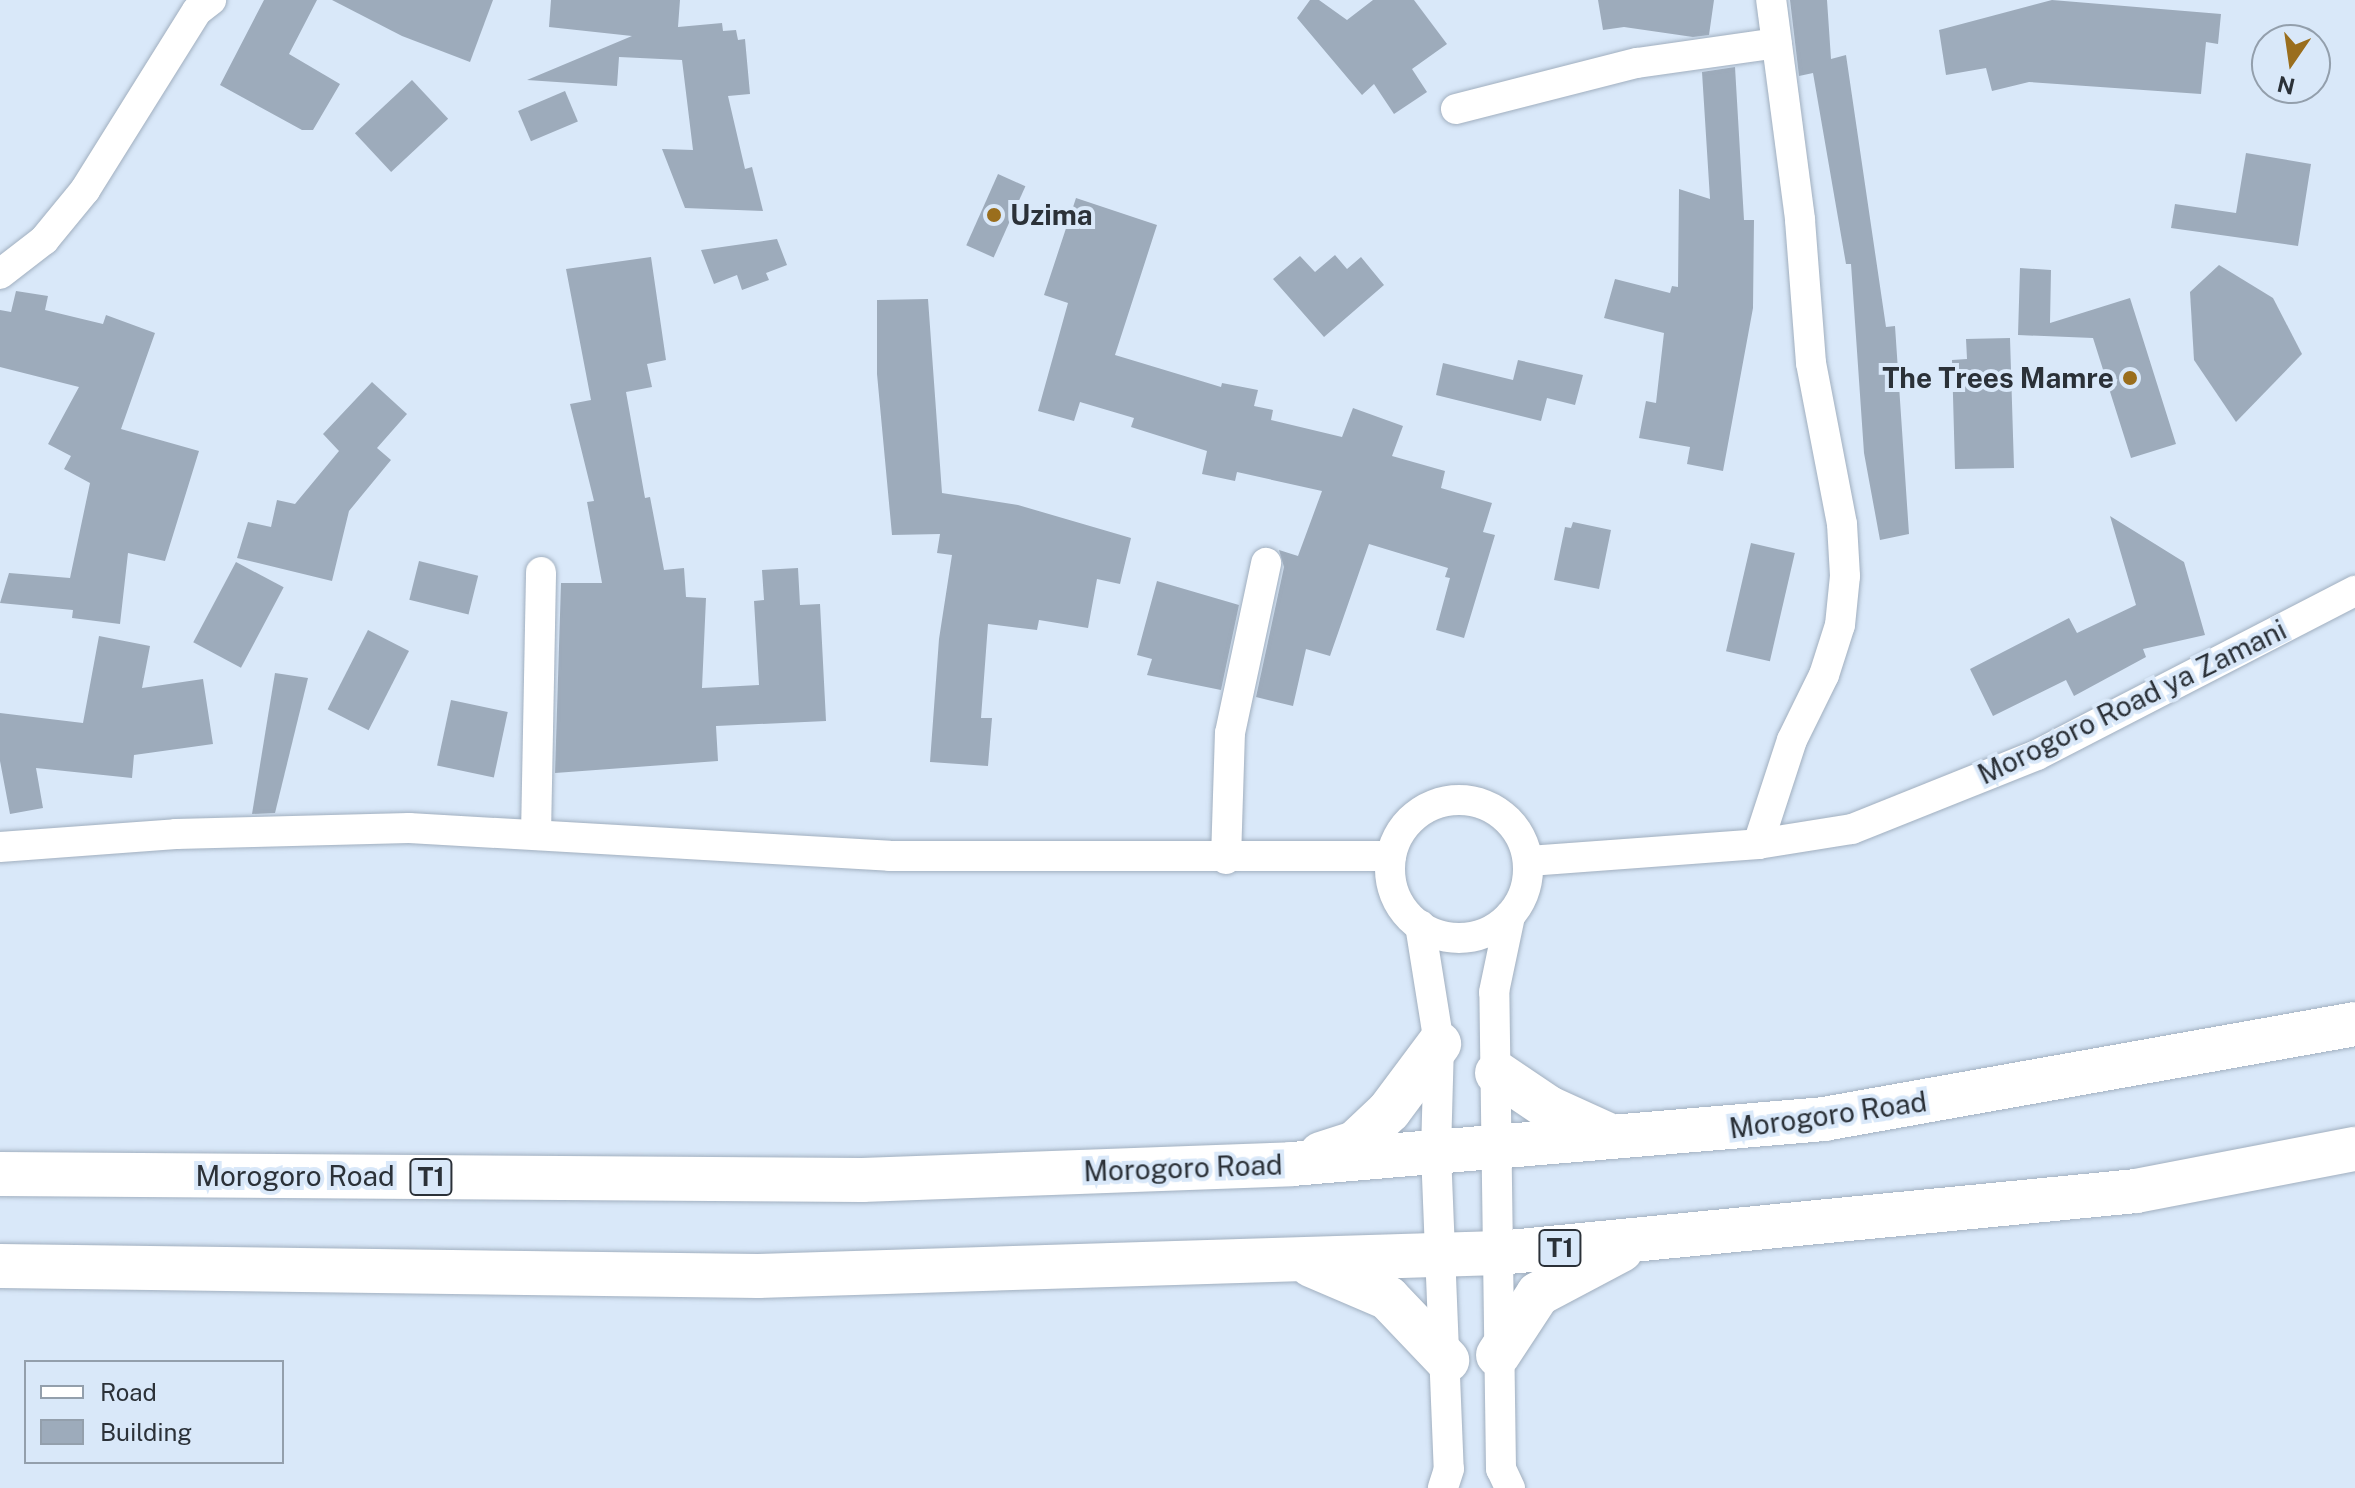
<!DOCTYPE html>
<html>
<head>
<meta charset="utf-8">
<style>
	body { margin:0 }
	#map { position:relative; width:2355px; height:1488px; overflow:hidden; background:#d9e8f9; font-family:"Public Sans",sans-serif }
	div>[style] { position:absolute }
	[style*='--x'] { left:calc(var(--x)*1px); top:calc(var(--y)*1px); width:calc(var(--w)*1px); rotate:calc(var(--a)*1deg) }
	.building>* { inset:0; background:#9dabbb; transform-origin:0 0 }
	.roads { filter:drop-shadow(0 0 2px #a1afbf) drop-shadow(0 0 2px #a1afbf) }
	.street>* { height:30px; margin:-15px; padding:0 15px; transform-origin:15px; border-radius:15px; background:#fff }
	.street>.ring { margin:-15px; padding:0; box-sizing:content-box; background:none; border:30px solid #fff; border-radius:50% }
	.highway>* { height:44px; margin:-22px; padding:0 22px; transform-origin:22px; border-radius:22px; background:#fff }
	.dots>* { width:22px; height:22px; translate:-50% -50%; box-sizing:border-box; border:4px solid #d9e8f9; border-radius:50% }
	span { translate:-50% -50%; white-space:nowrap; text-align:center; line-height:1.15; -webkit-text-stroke:8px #d9e8f9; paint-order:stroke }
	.shield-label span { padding:2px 6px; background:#d9e8f9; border:2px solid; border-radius:6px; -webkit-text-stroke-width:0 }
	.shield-label { font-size:26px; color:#2b3138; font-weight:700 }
	.poi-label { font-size:28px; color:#2b3138; font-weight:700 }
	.left { translate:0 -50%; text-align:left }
	.right { translate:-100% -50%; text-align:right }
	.street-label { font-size:28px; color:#2b3138 }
	.legend { position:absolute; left:24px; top:1360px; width:260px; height:104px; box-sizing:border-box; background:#d9e8f9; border:2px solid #939fac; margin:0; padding:10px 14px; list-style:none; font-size:24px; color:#2b3138 }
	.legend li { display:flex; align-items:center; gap:16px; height:40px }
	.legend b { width:40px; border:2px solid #939fac }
	.north { position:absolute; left:2251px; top:24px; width:80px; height:80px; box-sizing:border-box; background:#d9e8f9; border:2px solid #939fac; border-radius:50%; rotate:193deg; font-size:22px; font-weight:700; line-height:32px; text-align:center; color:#2b3138 }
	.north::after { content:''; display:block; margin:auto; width:28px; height:36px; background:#9a6e1d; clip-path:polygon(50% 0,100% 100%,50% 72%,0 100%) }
</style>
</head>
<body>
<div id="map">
	<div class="building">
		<i style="clip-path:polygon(264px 0,317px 0,289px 54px,340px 84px,313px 130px,302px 130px,220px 85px)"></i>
		<i style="clip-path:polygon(332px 0,493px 0,470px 62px,402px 36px)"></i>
		<i style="clip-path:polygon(551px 0,680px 0,678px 27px,722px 23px,723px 31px,736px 30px,738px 40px,745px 39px,750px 94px,728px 96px,745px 169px,752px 167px,763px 211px,685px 208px,662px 149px,693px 150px,682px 60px,619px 57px,617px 86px,527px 80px,632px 36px,549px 27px)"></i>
		<i style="clip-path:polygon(1310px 0,1319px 0,1347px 20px,1373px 0,1414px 0,1447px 44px,1412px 69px,1427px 92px,1394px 114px,1374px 84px,1362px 95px,1297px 18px)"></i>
		<i style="clip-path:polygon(1598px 0,1714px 0,1709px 35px,1693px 37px,1624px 27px,1603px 30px)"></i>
		<i style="clip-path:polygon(1790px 0,1827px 0,1831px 59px,1846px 55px,1886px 327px,1895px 326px,1909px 534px,1880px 540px,1864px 453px,1851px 264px,1846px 264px,1813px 73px,1799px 76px)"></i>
		<i style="clip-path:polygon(2052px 0,2221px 14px,2218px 44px,2206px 42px,2201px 94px,2029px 82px,1992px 91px,1986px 68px,1946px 75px,1939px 30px)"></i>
		<i style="clip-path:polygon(1735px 67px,1744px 220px,1754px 220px,1753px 308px,1723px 471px,1687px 464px,1690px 447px,1639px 438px,1646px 401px,1656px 403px,1664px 333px,1604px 318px,1615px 279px,1670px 293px,1672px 286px,1678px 287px,1679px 189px,1710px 199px,1702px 72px)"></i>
		<i style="left:412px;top:80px;width:53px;height:78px;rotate:47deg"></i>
		<i style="left:565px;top:91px;width:33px;height:51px;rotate:67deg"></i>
		<i style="clip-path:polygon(2246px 153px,2311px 164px,2298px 246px,2171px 228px,2175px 204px,2236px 213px)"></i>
		<i style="left:998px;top:174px;width:30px;height:78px;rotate:24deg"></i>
		<i style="clip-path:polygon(1076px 198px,1157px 225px,1115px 355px,1221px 387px,1222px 383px,1258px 390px,1254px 406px,1273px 410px,1271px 420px,1342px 437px,1353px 408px,1403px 426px,1392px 456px,1445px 471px,1441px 488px,1492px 503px,1483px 532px,1495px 535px,1464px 638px,1436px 630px,1450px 578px,1445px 577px,1448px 568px,1369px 544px,1330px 656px,1306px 649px,1293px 706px,1256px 697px,1284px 567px,1279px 550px,1298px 556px,1322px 491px,1237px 472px,1235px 481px,1202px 474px,1207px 451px,1131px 427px,1134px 418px,1080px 402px,1074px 421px,1038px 411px,1068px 303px,1044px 295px)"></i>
		<i style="clip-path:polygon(777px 239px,787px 265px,766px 273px,769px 280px,742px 290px,737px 275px,714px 284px,701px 250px)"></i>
		<i style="clip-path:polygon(1335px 255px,1347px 269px,1361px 257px,1384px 285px,1324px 337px,1273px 279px,1300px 256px,1315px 272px)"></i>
		<i style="clip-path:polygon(651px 257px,666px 360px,647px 364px,652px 387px,626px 392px,645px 498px,650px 497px,664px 570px,684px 568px,686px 597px,706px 598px,702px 688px,759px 685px,754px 601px,764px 600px,762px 570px,798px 568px,800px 605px,820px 604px,826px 721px,716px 726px,718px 761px,555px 773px,561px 583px,602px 583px,587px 502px,594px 501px,570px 404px,591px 400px,566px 269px)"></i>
		<i style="clip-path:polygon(2219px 265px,2273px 298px,2302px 354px,2236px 422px,2194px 360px,2190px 292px)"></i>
		<i style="clip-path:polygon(2020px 268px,2051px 270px,2050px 323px,2130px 298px,2176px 444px,2131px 458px,2093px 338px,2018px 335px)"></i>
		<i style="clip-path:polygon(16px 291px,48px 296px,45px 310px,103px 324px,106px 315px,155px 333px,121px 429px,199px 451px,165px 561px,128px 553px,120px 624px,72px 618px,73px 610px,0 603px,9px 573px,70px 578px,90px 483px,64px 469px,71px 456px,48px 444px,79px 387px,0 367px,0 310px,11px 312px)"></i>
		<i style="clip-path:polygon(928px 299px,942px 493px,1018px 505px,1131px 538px,1120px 584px,1097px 579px,1088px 628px,1039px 620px,1037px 630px,988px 624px,981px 718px,992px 718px,988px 766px,930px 762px,939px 639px,952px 555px,937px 553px,940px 534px,892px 535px,877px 374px,877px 300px)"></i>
		<i style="clip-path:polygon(2010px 338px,2014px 468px,1955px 469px,1952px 360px,1967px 359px,1966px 339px)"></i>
		<i style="clip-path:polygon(1518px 360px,1583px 375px,1575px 405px,1547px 398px,1541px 421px,1436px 395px,1443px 363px,1513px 380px)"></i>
		<i style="clip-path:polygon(372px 382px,407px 414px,377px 448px,391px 460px,349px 511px,332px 581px,237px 558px,248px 522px,271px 527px,277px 500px,295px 504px,339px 451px,323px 434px)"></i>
		<i style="clip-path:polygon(2110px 516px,2184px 562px,2205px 635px,2143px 649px,2146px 657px,2074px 696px,2066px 680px,1993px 716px,1970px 669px,2069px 618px,2077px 633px,2136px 605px)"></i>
		<i style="clip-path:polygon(1573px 522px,1611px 530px,1599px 589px,1554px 580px,1565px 527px,1571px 528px)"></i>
		<i style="left:1751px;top:543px;width:45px;height:111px;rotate:13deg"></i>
		<i style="left:419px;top:561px;width:61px;height:40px;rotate:14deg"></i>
		<i style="left:236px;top:562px;width:54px;height:91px;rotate:28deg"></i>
		<i style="clip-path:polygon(1157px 581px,1239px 605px,1221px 690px,1147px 675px,1152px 659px,1137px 655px)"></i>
		<i style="left:368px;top:630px;width:46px;height:89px;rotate:27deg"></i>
		<i style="clip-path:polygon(99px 636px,150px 646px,142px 688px,203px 679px,213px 744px,134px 755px,132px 778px,36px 768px,43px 808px,10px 814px,0 761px,0 713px,83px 723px)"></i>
		<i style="clip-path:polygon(275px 673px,308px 678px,275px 813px,252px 814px)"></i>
		<i style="left:451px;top:700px;width:58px;height:67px;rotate:12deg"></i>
	</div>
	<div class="roads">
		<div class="street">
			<i style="--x:1456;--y:109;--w:187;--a:-14.3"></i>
			<i style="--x:1637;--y:63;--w:141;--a:-8.1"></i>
			<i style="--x:0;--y:274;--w:56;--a:-37.7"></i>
			<i style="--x:44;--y:240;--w:65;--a:-50.6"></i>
			<i style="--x:85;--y:190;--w:211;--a:-58"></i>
			<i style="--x:197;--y:11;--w:18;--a:-38"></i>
			<i class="ring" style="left:1390px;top:800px;width:108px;height:108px"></i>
			<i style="--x:536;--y:835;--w:263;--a:-88.9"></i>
			<i style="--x:1758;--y:844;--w:109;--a:-71.9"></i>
			<i style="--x:1792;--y:740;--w:72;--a:-63.8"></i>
			<i style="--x:1824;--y:675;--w:52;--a:-72.3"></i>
			<i style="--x:1840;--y:625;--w:49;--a:-84.2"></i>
			<i style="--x:1845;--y:576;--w:52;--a:-93.3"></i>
			<i style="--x:1842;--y:524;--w:164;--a:-100.9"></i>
			<i style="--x:1811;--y:363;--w:144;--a:-94.4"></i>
			<i style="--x:1800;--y:219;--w:221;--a:-97.5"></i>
			<i style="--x:0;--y:847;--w:176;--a:-4.2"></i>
			<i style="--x:176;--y:834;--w:233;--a:-1.5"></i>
			<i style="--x:409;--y:828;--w:481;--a:3.3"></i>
			<i style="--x:889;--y:856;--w:502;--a:0"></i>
			<i style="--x:1226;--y:859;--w:126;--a:-88.2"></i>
			<i style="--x:1230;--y:733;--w:174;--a:-78"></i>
			<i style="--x:1529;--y:861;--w:230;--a:-4.2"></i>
			<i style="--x:1758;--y:844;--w:95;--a:-9.1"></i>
			<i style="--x:1852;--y:829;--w:199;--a:-21.8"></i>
			<i style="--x:2037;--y:755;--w:358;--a:-27.3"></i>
			<i style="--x:1420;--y:925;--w:121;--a:80.9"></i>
			<i style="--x:1439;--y:1044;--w:108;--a:91.6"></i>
			<i style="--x:1436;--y:1152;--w:317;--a:87.7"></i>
			<i style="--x:1449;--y:1469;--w:20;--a:108"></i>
			<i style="--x:1510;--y:1488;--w:21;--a:-115"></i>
			<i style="--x:1501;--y:1469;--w:477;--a:-90.8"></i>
			<i style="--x:1494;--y:992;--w:78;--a:-78.1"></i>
		</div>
		<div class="highway">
			<i style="--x:1497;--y:1073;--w:63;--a:33.9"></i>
			<i style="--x:1549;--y:1108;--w:70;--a:24.4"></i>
			<i style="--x:1321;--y:1154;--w:36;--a:-18"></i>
			<i style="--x:1355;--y:1143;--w:47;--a:-43.3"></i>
			<i style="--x:1389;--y:1111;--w:84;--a:-53.3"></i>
			<i style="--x:0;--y:1174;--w:862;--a:0.4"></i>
			<i style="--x:862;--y:1180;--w:430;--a:-2.1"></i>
			<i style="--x:1292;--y:1164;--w:534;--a:-4.83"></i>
			<i style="--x:1824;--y:1119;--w:539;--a:-10.14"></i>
			<i style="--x:1311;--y:1265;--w:84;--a:23.2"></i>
			<i style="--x:1388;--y:1298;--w:86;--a:46.4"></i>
			<i style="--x:0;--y:1266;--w:758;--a:0.76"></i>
			<i style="--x:758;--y:1276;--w:741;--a:-1.78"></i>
			<i style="--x:1499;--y:1253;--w:640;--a:-5.56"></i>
			<i style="--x:2136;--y:1191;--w:223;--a:-10.9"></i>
			<i style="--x:1498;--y:1355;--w:73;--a:-56.7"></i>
			<i style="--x:1538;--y:1294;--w:94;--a:-27.9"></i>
		</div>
	</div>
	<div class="dots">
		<i style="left:994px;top:215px;background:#9a6e1d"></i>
		<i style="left:2130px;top:378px;background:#9a6e1d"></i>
	</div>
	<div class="shield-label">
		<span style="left:431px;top:1177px">T1</span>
		<span style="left:1560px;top:1248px">T1</span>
	</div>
	<div class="poi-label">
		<span class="left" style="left:1010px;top:215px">Uzima</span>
		<span class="right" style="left:2114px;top:378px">The Trees Mamre</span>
	</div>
	<div class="street-label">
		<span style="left:2132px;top:702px;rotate:-26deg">Morogoro Road ya Zamani</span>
		<span style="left:1828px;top:1115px;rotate:-8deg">Morogoro Road</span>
		<span style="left:1183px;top:1168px;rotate:-2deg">Morogoro Road</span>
		<span style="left:295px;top:1176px">Morogoro Road</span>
	</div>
	<ul class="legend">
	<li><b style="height:10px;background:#fff"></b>Road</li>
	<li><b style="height:22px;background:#9dabbb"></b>Building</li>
	</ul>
	<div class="north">N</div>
</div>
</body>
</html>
